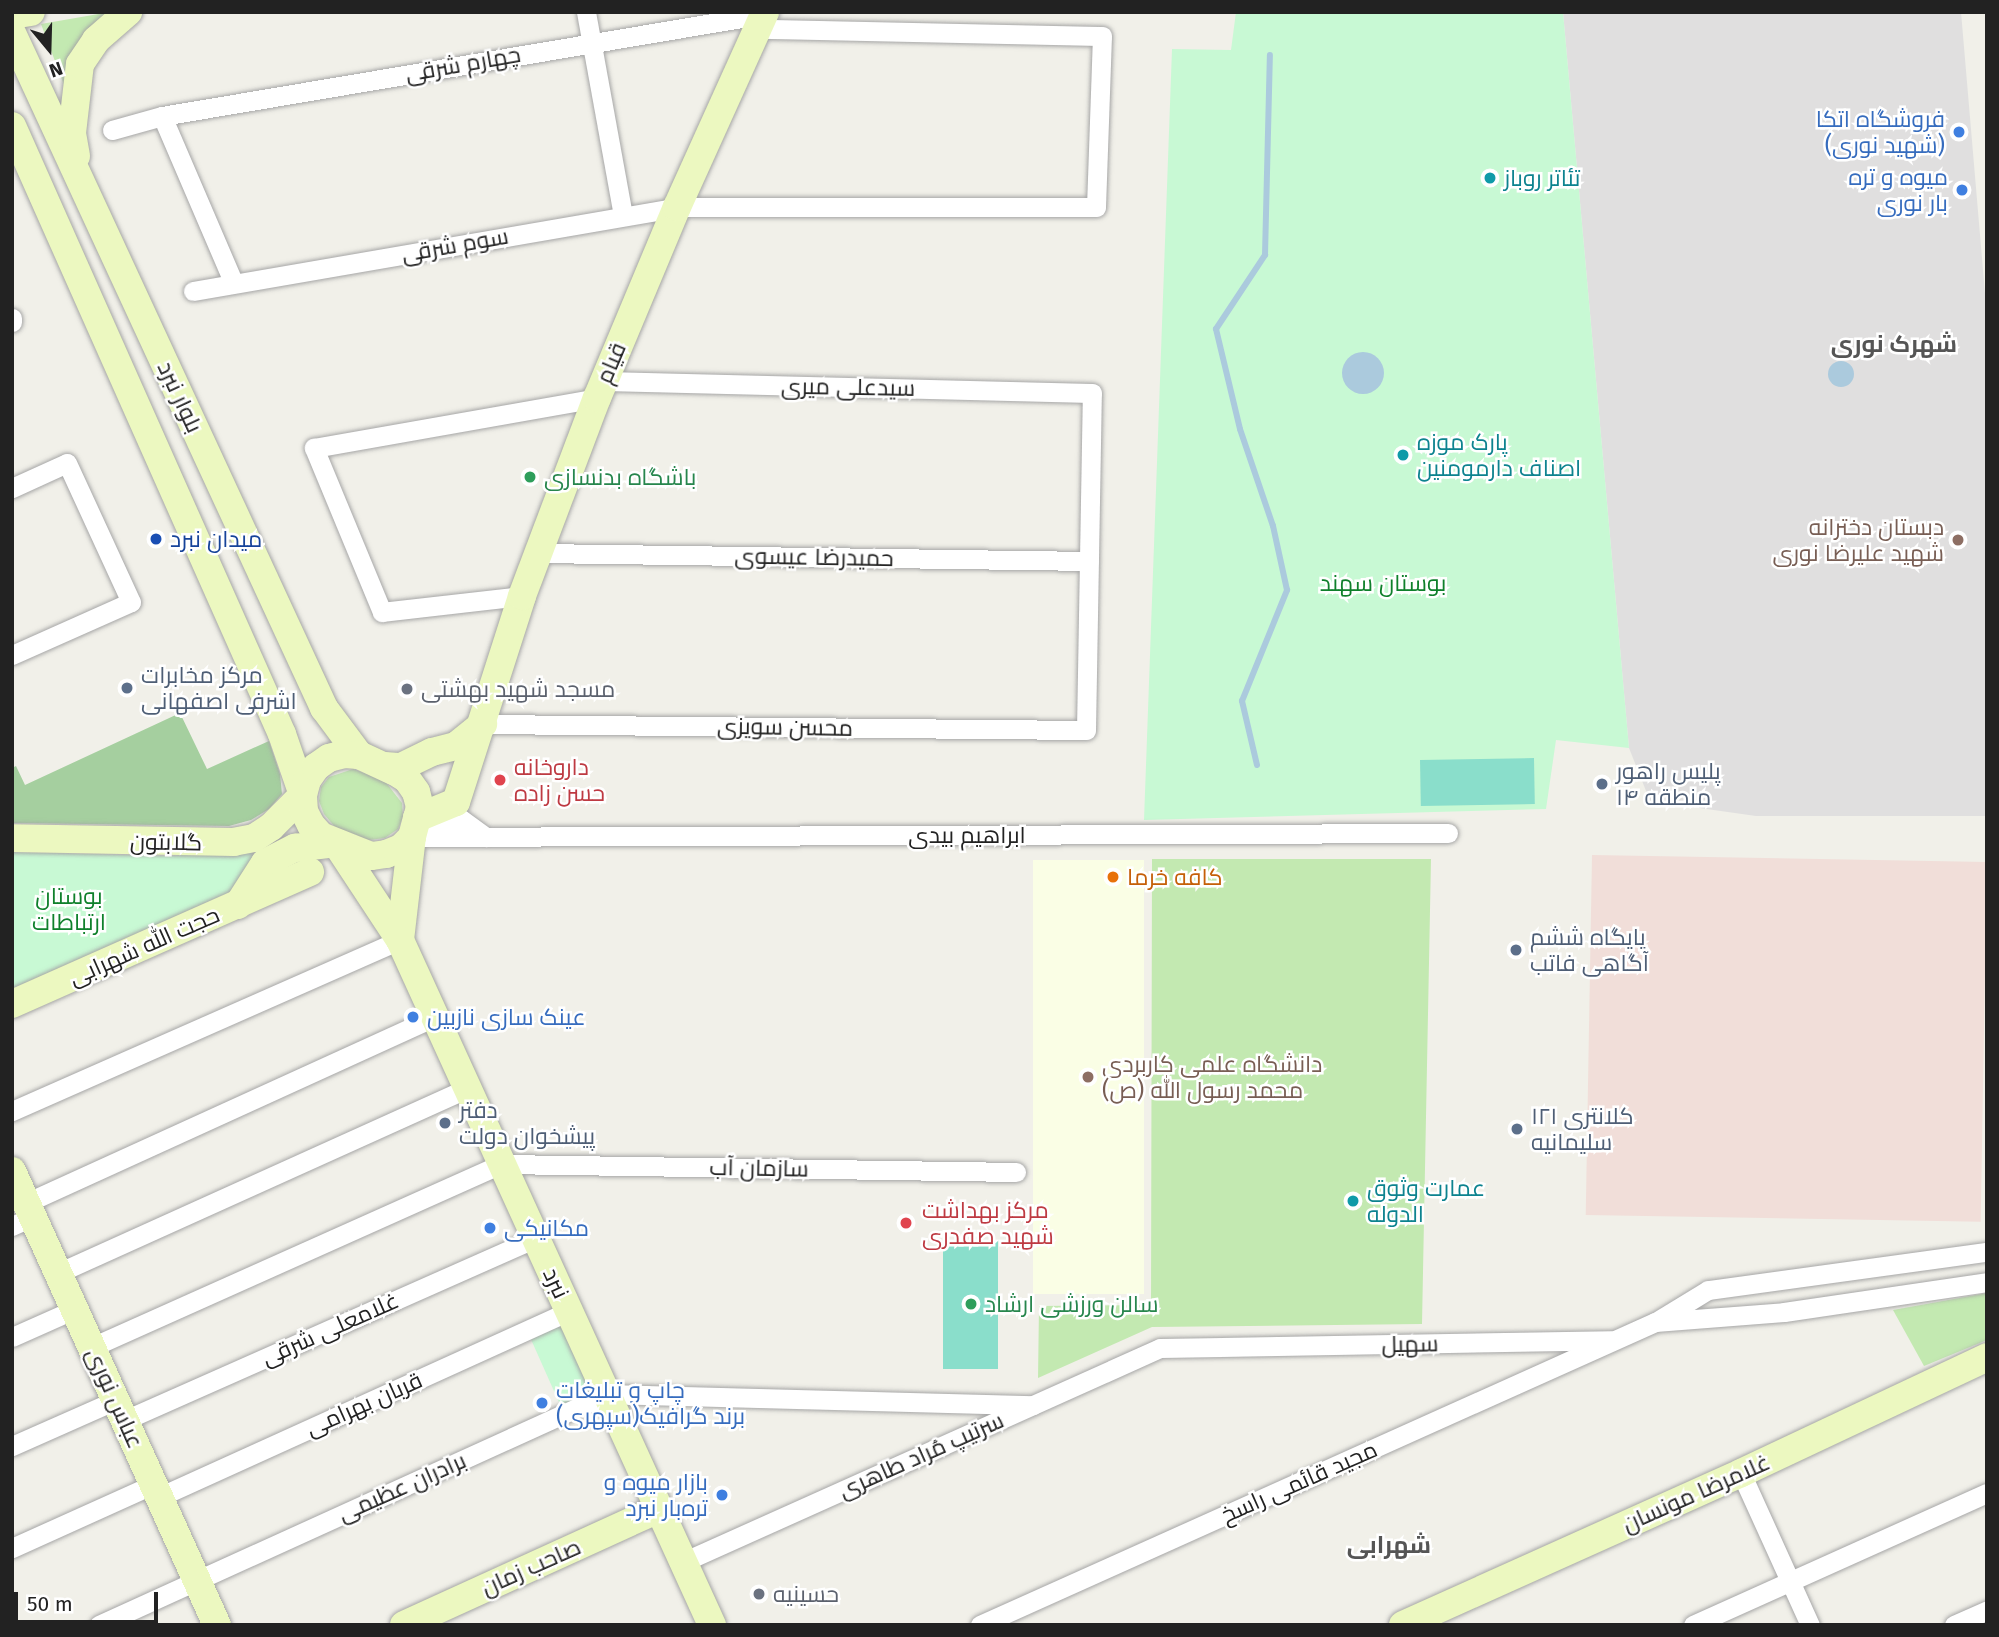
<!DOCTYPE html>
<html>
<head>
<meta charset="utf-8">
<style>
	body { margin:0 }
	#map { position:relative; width:1999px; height:1637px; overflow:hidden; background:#f1f0e9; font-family:"Fira Sans",Cairo,sans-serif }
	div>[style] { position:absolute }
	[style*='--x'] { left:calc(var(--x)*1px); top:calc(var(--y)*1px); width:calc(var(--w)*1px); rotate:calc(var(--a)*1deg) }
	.residential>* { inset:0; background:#e0dfdf }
	.commercial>* { inset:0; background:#f1ded9; transform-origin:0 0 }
	.education>* { inset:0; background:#fafee5; transform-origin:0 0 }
	.grass>* { inset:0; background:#c3e9b1 }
	.forest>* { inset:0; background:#a5cf9f }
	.park>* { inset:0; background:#c8f9d4; transform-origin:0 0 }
	.pitch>* { inset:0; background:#8adecb; transform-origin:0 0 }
	.water>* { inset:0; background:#abcadd }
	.round { border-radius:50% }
	.stream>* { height:6px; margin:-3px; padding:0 3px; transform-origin:3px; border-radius:3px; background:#abcadd }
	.roads { filter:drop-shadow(0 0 2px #a6a6a6) drop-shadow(0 0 2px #a6a6a6) }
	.street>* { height:19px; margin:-9.5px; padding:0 9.5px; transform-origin:9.5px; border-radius:9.5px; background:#fff }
	.secondary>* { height:28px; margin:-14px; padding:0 14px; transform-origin:14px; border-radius:14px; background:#ecf8c0 }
	.dots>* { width:19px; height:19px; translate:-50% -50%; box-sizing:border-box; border:4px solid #fff; border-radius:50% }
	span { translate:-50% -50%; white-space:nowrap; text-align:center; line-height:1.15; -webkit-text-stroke:5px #fff; paint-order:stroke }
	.street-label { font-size:23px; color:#222 }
	.shop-label { font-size:23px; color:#366cbe }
	.right { translate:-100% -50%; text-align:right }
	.left { translate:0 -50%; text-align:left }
	.culture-label { font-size:23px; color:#0d838f }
	.leisure-label { font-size:23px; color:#27864d }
	.education-label { font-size:23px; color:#785e54 }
	.transit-label { font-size:23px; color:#164399 }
	.park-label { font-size:23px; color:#0f802b }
	.service-label { font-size:23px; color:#4e5e75 }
	.worship-label { font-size:23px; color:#5b616d }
	.health-label { font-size:23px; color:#be3a42 }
	.food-label { font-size:23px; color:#c56008 }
	.neighbourhood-label { font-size:24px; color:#555; font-weight:700 }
	.frame { position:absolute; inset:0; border:14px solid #222; pointer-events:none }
	.north { position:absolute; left:14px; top:14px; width:70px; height:70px; -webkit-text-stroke:5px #fff; paint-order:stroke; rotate:161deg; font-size:19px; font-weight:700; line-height:28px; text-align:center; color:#222 }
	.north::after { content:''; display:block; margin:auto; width:24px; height:32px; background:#222; clip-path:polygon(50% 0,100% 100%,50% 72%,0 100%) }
	.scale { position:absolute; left:14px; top:1592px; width:144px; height:32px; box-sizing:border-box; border:4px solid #222; border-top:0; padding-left:9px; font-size:21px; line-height:24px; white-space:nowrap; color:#222; -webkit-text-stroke:5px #fff; paint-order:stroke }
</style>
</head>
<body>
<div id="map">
	<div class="residential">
		<i style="clip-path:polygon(1563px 12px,1961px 12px,1987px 317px,1987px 816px,1756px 816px,1650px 801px,1629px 748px)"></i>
	</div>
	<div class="commercial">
		<i style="left:1592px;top:855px;width:395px;height:360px;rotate:1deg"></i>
	</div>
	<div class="education">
		<i style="left:1033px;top:860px;width:111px;height:434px"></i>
	</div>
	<div class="grass">
		<i style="clip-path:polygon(110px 12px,67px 93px,41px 24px)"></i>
		<i style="clip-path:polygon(353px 769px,384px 780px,402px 803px,403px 817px,398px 829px,385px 838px,369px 840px,350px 835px,335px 827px,324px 814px,319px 801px,321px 787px,329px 777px)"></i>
		<i style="clip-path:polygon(1152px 859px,1431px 859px,1422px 1324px,1152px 1327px,1038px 1378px,1039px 1306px,1151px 1305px)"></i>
		<i style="clip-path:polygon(1987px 1293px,1987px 1340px,1924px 1366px,1893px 1310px)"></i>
	</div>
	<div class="forest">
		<i style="clip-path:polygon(180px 713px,207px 769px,269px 741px,280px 774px,282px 794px,269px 809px,251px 820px,229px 826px,12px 823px,12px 768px,16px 766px,25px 785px)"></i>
	</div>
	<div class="park">
		<i style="clip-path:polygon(1236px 12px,1563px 12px,1629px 748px,1556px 740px,1546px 809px,1144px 820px,1172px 49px,1231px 50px)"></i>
		<i style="clip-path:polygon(261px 849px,234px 899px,12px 996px,12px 852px,170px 856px)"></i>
		<i style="left:565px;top:1320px;width:78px;height:39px;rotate:66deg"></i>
	</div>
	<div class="pitch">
		<i style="left:1534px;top:758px;width:46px;height:114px;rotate:89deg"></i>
		<i style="left:943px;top:1241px;width:55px;height:128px"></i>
	</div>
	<div class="water">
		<i class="round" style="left:1342px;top:352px;width:42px;height:42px"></i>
		<i class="round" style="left:1828px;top:361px;width:26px;height:26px"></i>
	</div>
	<div class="stream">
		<i style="--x:1257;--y:765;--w:66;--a:-103.2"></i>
		<i style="--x:1242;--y:701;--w:120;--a:-67.9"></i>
		<i style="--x:1287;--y:590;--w:66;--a:-102.3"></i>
		<i style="--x:1273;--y:526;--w:102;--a:-108.8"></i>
		<i style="--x:1240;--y:429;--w:103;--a:-103.5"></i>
		<i style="--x:1216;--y:329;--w:89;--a:-56.5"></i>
		<i style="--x:1265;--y:255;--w:200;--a:-88.6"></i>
	</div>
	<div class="roads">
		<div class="street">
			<i style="--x:586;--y:12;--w:207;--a:79.7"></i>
			<i style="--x:162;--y:116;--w:181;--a:66.8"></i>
			<i style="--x:112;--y:130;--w:52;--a:-15.6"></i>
			<i style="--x:162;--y:116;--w:612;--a:-9.6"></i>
			<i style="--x:193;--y:291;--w:491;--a:-9.8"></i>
			<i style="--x:677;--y:207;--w:419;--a:0"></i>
			<i style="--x:1096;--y:207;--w:171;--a:-88"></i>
			<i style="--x:1102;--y:36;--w:344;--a:-178.8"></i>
			<i style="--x:12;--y:318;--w:4;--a:90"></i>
			<i style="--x:12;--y:488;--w:60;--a:-24.4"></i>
			<i style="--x:67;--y:463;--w:153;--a:65.3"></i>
			<i style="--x:131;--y:602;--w:130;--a:156"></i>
			<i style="--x:539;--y:553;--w:550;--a:0.83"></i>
			<i style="--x:522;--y:596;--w:141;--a:173.5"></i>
			<i style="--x:382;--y:612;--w:178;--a:-112.5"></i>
			<i style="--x:314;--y:448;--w:287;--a:-10"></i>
			<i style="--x:483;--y:724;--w:603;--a:0.57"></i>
			<i style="--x:1086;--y:730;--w:337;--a:-89"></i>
			<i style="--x:1092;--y:393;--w:488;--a:-178.6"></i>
			<i style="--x:426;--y:818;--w:35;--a:2"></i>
			<i style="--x:461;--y:819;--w:31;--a:36"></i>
			<i style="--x:412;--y:837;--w:1036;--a:-0.22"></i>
			<i style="--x:12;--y:1111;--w:424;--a:-23.8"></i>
			<i style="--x:26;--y:1203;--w:449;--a:-24.5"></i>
			<i style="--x:12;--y:1226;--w:23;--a:-25"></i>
			<i style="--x:58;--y:1273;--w:449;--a:-24.3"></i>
			<i style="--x:1659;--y:1320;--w:57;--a:-31.5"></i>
			<i style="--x:1708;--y:1290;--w:282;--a:-7.8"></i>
			<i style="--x:12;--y:1337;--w:69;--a:-24"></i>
			<i style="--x:92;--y:1347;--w:449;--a:-24.1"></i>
			<i style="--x:502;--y:1164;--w:514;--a:0.89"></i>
			<i style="--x:125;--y:1420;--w:449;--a:-23.9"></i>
			<i style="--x:12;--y:1446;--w:114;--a:-23.9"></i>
			<i style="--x:1741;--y:1473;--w:167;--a:65.6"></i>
			<i style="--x:159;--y:1497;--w:450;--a:-24.4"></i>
			<i style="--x:12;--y:1548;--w:156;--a:-24.3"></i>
			<i style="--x:683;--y:1562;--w:523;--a:-24.16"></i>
			<i style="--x:1160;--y:1348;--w:451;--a:-1"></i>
			<i style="--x:99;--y:1625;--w:558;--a:-24.45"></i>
			<i style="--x:607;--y:1394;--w:426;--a:1.5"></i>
			<i style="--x:980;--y:1625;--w:740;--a:-24.17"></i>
			<i style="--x:1655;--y:1322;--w:129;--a:-4.4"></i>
			<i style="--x:1784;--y:1312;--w:205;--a:-8.4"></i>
			<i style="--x:1693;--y:1625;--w:322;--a:-24.2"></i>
			<i style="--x:1954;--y:1625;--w:36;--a:-24"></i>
		</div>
		<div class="secondary">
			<i style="--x:12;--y:15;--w:19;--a:-9"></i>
			<i style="--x:12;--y:33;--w:744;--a:65.19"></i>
			<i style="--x:324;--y:708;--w:59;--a:53.3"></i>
			<i style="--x:12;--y:126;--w:665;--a:66.06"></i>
			<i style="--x:282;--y:734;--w:65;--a:71"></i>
			<i style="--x:303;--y:795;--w:45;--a:135"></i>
			<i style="--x:271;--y:827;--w:20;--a:147"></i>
			<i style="--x:254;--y:838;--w:20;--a:169"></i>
			<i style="--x:234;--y:842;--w:222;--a:-179"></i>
			<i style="--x:76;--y:156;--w:23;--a:-100"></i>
			<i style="--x:72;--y:133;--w:69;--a:-83.4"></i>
			<i style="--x:80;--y:64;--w:29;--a:-56"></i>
			<i style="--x:96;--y:40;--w:43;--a:-41.2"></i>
			<i style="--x:344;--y:754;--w:15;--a:4"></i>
			<i style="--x:359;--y:755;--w:38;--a:25"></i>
			<i style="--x:394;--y:771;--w:15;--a:32"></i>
			<i style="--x:407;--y:779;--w:16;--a:55"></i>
			<i style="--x:416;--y:792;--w:16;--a:75"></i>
			<i style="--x:420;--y:807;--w:11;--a:105"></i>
			<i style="--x:417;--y:818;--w:20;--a:105"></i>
			<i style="--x:412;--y:837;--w:16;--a:135"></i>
			<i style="--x:401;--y:848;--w:16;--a:158"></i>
			<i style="--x:386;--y:854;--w:15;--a:172"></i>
			<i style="--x:371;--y:856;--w:54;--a:-158.2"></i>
			<i style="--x:321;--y:836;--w:15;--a:-132"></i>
			<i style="--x:311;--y:825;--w:16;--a:-117"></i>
			<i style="--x:304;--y:811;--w:16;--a:-94"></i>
			<i style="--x:303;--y:795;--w:16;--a:-75"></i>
			<i style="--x:307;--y:780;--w:16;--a:-55"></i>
			<i style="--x:316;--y:767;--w:16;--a:-35"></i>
			<i style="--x:329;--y:758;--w:16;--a:-15"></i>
			<i style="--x:385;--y:766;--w:16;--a:4"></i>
			<i style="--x:401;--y:767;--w:34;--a:-26"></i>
			<i style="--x:432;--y:752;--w:25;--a:-14"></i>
			<i style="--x:456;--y:746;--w:35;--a:-39"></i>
			<i style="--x:417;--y:818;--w:42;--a:-22.3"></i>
			<i style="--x:456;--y:802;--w:216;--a:-72.2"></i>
			<i style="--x:522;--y:596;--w:212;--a:-69.3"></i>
			<i style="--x:597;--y:398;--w:207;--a:-67.3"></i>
			<i style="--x:677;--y:207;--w:214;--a:-65.7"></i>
			<i style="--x:238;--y:905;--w:50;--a:-57.3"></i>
			<i style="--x:265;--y:863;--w:34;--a:-27"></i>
			<i style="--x:295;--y:848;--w:41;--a:-7"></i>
			<i style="--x:336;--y:843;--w:116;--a:56.6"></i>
			<i style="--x:400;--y:940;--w:104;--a:-83.4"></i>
			<i style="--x:400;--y:940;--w:753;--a:65.51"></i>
			<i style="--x:12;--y:1004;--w:326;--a:-23.9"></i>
			<i style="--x:12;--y:1171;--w:498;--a:65.7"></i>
			<i style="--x:404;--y:1625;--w:280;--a:-24.5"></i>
			<i style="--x:1403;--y:1625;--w:371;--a:-24.2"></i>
			<i style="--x:1741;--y:1473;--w:272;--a:-25.2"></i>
		</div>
	</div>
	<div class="dots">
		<i style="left:1959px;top:132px;background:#3f7fe0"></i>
		<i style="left:1490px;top:178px;background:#0f9aa8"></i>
		<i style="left:1962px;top:190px;background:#3f7fe0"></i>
		<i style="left:1403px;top:455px;background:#0f9aa8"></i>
		<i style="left:530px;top:477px;background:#2e9e5b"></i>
		<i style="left:156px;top:539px;background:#1a4fb4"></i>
		<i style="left:1958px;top:540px;background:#8d6e63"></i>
		<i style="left:127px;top:688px;background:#5c6f8a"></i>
		<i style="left:407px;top:689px;background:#6b7280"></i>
		<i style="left:500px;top:780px;background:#e0444e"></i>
		<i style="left:1602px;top:784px;background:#5c6f8a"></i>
		<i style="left:1113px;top:877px;background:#e8710a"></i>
		<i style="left:1516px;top:950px;background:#5c6f8a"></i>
		<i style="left:413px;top:1017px;background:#3f7fe0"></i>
		<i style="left:1088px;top:1077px;background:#8d6e63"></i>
		<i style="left:445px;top:1123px;background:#5c6f8a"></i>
		<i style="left:1517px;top:1129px;background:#5c6f8a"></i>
		<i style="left:1353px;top:1201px;background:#0f9aa8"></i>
		<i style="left:906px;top:1223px;background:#e0444e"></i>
		<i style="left:490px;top:1228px;background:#3f7fe0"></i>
		<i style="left:971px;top:1304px;background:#2e9e5b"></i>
		<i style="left:542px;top:1403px;background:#3f7fe0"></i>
		<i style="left:722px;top:1495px;background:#3f7fe0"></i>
		<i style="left:759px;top:1594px;background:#6b7280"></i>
	</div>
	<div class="street-label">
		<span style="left:463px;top:64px;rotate:-10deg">چهارم شرقی</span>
		<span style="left:455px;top:245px;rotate:-10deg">سوم شرقی</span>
		<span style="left:611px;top:363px;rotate:-67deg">قیام</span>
		<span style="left:848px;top:387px;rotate:1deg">سیدعلی میری</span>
		<span style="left:180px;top:397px;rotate:65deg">بلوار نبرد</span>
		<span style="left:814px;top:557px;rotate:1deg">حمیدرضا عیسوی</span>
		<span style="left:785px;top:727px;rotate:1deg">محسن سویزی</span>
		<span style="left:967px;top:835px">ابراهیم بیدی</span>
		<span style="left:166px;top:842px;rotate:1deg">گلابتون</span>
		<span style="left:144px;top:946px;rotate:-24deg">حجت الله شهرابی</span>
		<span style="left:759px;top:1168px;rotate:1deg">سازمان آب</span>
		<span style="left:556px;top:1283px;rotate:65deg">نبرد</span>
		<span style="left:330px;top:1329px;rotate:-24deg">غلامعلی شرقی</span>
		<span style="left:1410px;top:1344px;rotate:-1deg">سهیل</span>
		<span style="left:115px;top:1398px;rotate:66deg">عباس نوری</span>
		<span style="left:364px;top:1404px;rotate:-24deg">قربان بهرامی</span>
		<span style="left:921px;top:1455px;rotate:-24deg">سرتیپ مُراد طاهری</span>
		<span style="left:1299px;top:1482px;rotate:-24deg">مجید قائمی راسخ</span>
		<span style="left:402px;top:1487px;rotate:-24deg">برادران عظیمی</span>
		<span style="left:1696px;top:1493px;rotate:-24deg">غلامرضا مونسان</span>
		<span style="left:531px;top:1567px;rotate:-24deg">صاحب زمان</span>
	</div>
	<div class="shop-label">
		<span class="right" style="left:1945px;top:132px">فروشگاه اتکا<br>(شهید نوری)</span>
		<span class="right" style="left:1948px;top:190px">میوه و تره<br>بار نوری</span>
		<span class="left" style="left:427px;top:1017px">عینک سازی نازبین</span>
		<span class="left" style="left:504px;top:1228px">مکانیکی</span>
		<span class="left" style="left:556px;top:1403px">چاپ و تبلیغات<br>برند گرافیک(سپهری)</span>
		<span class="right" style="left:708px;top:1495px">بازار میوه و<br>تره‌بار نبرد</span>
	</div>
	<div class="culture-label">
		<span class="left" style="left:1504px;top:178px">تئاتر روباز</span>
		<span class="left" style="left:1417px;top:455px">پارک موزه<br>اصناف دارمومنین</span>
		<span class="left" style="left:1367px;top:1201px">عمارت وثوق<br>الدوله</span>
	</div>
	<div class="leisure-label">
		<span class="left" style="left:544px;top:477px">باشگاه بدنسازی</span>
		<span class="left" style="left:985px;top:1304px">سالن ورزشی ارشاد</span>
	</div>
	<div class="education-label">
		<span class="right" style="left:1944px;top:540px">دبستان دخترانه<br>شهید علیرضا نوری</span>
		<span class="left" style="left:1102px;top:1077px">دانشگاه علمی کاربردی<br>محمد رسول الله (ص)</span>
	</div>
	<div class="transit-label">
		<span class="left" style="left:170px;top:539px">میدان نبرد</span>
	</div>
	<div class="park-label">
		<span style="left:1383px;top:583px">بوستان سهند</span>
		<span style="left:69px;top:909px">بوستان<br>ارتباطات</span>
	</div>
	<div class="service-label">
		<span class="left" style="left:141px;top:688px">مرکز مخابرات<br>اشرفی اصفهانی</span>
		<span class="left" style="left:1616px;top:784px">پلیس راهور<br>منطقه ۱۴</span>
		<span class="left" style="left:1530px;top:950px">پایگاه ششم<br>آگاهی فاتب</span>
		<span class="left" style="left:459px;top:1123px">دفتر<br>پیشخوان دولت</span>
		<span class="left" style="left:1531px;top:1129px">كلانتری ١٢١<br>سلیمانیه</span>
	</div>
	<div class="worship-label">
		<span class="left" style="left:421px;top:689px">مسجد شهید بهشتی</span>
		<span class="left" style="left:773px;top:1594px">حسینیه</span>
	</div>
	<div class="health-label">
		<span class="left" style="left:514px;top:780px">داروخانه<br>حسن زاده</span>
		<span class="left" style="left:922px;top:1223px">مرکز بهداشت<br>شهید صفدری</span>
	</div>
	<div class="food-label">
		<span class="left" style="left:1127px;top:877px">کافه خرما</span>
	</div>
	<div class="neighbourhood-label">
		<span style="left:1894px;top:345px">شهرک نوری</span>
		<span style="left:1389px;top:1546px">شهرابی</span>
	</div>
	<div class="frame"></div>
	<div class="north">N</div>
	<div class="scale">50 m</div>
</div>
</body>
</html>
